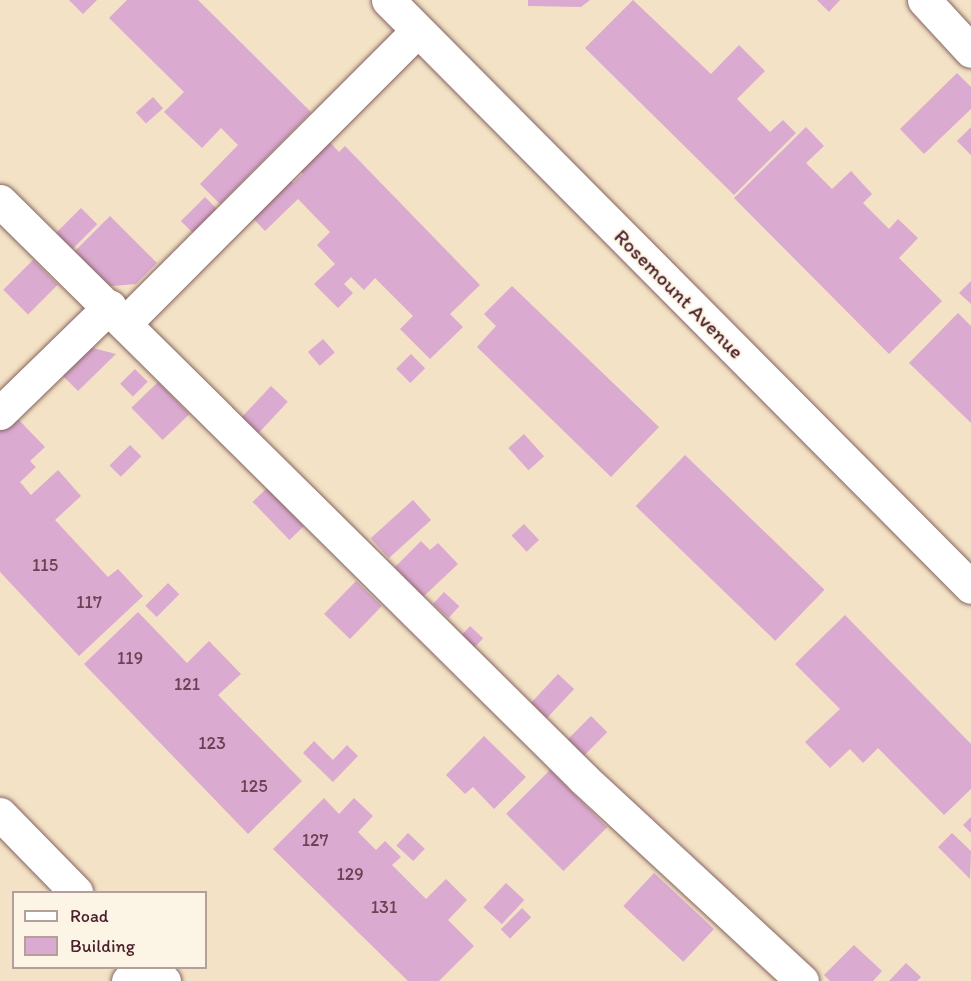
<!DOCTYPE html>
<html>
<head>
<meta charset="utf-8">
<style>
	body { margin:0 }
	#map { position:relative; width:971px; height:981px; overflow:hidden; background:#f3e2c5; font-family:Itim,sans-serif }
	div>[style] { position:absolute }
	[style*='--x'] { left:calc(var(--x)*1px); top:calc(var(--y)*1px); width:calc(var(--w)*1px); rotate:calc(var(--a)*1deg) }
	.building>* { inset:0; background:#dbaad1; transform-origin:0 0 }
	.roads { filter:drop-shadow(0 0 2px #856361) drop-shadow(0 0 2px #856361) }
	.minor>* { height:33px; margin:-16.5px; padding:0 16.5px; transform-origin:16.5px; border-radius:16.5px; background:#fff }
	.major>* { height:33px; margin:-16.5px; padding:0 16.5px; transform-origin:16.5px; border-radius:16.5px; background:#fff }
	span { translate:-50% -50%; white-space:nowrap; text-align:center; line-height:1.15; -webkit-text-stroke:4.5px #fcf5e5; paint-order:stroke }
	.number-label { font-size:18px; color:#6e4254 }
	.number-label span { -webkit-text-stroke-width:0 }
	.street-label { font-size:21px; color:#4a1f2b }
	.legend { position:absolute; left:12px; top:891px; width:195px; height:78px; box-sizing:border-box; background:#fcf5e5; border:2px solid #b59f9b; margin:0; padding:8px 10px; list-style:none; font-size:18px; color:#4a1f2b }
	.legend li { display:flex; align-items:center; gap:12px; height:30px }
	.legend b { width:30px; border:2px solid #b59f9b }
</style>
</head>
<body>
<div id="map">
	<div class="building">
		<i style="clip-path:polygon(69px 0,97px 0,83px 14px)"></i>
		<i style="clip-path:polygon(127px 0,198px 0,311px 112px,220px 204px,200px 184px,238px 145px,221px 128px,202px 148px,164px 112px,184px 92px,109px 18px)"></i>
		<i style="clip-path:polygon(528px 0,590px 0,581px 7px,528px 6px)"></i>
		<i style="clip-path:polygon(633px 0,711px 74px,739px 45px,765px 71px,737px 99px,770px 132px,783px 120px,796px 133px,734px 195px,585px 48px)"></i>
		<i style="clip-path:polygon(817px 0,840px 0,829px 12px)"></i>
		<i style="clip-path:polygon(957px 73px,971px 87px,971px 109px,924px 154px,900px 129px)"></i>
		<i style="left:153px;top:97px;width:15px;height:23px;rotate:48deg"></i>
		<i style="clip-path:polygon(806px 127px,824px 146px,806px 163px,832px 189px,851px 171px,872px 194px,863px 203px,889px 229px,898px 219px,918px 238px,899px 258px,942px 301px,889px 354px,734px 198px)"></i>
		<i style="clip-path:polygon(971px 127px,971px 155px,957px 141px)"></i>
		<i style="clip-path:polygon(329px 141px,339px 152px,345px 146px,480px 285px,450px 314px,463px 327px,430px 359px,400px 329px,413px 316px,375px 278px,364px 290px,351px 277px,344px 284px,353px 293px,338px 308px,314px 284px,335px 264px,317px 245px,330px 232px,298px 199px,265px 231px,251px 216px,289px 179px,293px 183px,303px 174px,299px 170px)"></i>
		<i style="left:205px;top:197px;width:17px;height:34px;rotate:45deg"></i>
		<i style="left:81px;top:208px;width:23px;height:40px;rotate:45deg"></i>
		<i style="clip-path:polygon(110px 216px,157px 263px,136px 284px,101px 287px,70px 256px)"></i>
		<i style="left:33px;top:260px;width:35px;height:42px;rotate:45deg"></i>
		<i style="clip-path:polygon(971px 281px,971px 304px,959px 293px)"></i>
		<i style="clip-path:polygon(512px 286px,659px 427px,611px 477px,477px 347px,496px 326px,484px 314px)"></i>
		<i style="clip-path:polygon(958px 313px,971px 326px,971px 423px,909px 363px)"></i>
		<i style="left:323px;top:339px;width:18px;height:20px;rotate:49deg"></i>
		<i style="clip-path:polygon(89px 347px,116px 354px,78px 391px,61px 374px)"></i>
		<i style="left:411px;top:354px;width:20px;height:21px;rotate:45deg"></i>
		<i style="left:135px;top:369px;width:18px;height:21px;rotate:45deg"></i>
		<i style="left:158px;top:382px;width:45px;height:37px;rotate:46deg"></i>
		<i style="left:271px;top:386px;width:23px;height:47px;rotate:43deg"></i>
		<i style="clip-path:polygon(15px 416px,45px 447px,30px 461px,36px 467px,20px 482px,31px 495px,58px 470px,81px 496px,55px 520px,108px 577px,118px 569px,143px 596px,79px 656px,0 572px,0 430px)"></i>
		<i style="left:524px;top:434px;width:30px;height:21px;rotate:48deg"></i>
		<i style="left:130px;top:445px;width:16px;height:29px;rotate:45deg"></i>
		<i style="left:685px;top:455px;width:194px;height:71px;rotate:44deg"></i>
		<i style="left:267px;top:488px;width:53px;height:20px;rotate:46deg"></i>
		<i style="left:413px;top:500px;width:27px;height:57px;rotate:48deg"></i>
		<i style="left:524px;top:524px;width:22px;height:17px;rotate:47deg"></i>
		<i style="clip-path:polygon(421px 541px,430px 550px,438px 543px,458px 564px,423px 597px,395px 567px)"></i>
		<i style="left:356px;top:581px;width:36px;height:46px;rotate:44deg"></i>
		<i style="left:168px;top:583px;width:16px;height:32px;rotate:45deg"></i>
		<i style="left:444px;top:592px;width:21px;height:16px;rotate:43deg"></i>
		<i style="clip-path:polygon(138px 612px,187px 663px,209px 641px,241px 674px,218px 695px,302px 781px,248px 834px,84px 664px)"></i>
		<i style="clip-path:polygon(845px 615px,971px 744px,971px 789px,944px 815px,878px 748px,863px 763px,850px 749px,830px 768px,805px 742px,840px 709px,795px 664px)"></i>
		<i style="left:470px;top:626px;width:18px;height:15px;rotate:43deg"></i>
		<i style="left:558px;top:674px;width:22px;height:40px;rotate:43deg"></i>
		<i style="left:591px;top:716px;width:23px;height:37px;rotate:45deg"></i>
		<i style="clip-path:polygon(484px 736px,526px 777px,494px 809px,473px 787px,465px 794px,446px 775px)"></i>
		<i style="clip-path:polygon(314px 741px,333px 760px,347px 745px,358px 756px,333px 782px,303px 753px)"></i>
		<i style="left:550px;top:770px;width:81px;height:62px;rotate:45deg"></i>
		<i style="clip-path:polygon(324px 798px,339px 814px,354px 798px,373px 816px,358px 832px,376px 850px,385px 841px,401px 857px,392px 865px,426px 899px,446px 879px,467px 900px,448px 920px,474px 946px,439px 981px,408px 981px,273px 849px)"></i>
		<i style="clip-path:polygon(971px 817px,971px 833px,963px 825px)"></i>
		<i style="left:408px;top:833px;width:23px;height:17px;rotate:43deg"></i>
		<i style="clip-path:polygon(952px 833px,971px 851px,970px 879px,938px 847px)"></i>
		<i style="left:654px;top:873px;width:82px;height:45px;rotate:43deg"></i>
		<i style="left:506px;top:883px;width:25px;height:33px;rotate:43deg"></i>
		<i style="left:522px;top:908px;width:13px;height:30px;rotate:45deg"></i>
		<i style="clip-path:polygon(854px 945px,882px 971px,873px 981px,830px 981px,824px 975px)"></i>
		<i style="clip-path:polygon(906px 963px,921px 977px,917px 981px,889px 981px)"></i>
	</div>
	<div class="roads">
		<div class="minor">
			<i style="--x:388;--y:0;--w:827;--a:45.2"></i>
			<i style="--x:924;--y:0;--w:69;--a:47.3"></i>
			<i style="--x:0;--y:201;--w:822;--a:44.7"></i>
			<i style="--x:584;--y:779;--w:297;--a:42.8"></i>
			<i style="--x:126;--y:322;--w:410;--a:-45"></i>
			<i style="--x:0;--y:413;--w:153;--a:-44.2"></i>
			<i style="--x:128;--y:981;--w:18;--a:-47"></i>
		</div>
		<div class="major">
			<i style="--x:0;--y:814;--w:109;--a:45.7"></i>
			<i style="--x:149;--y:968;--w:20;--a:41"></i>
		</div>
	</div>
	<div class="number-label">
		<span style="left:45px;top:565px">115</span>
		<span style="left:89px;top:602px">117</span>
		<span style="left:130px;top:658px">119</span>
		<span style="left:187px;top:684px">121</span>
		<span style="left:212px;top:743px">123</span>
		<span style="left:254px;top:786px">125</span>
		<span style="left:315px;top:840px">127</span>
		<span style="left:350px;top:874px">129</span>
		<span style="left:384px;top:907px">131</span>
	</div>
	<div class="street-label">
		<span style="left:679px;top:294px;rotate:45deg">Rosemount Avenue</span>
	</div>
	<ul class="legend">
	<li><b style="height:8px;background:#fff"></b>Road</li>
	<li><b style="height:16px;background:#dbaad1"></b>Building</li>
	</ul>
</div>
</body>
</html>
